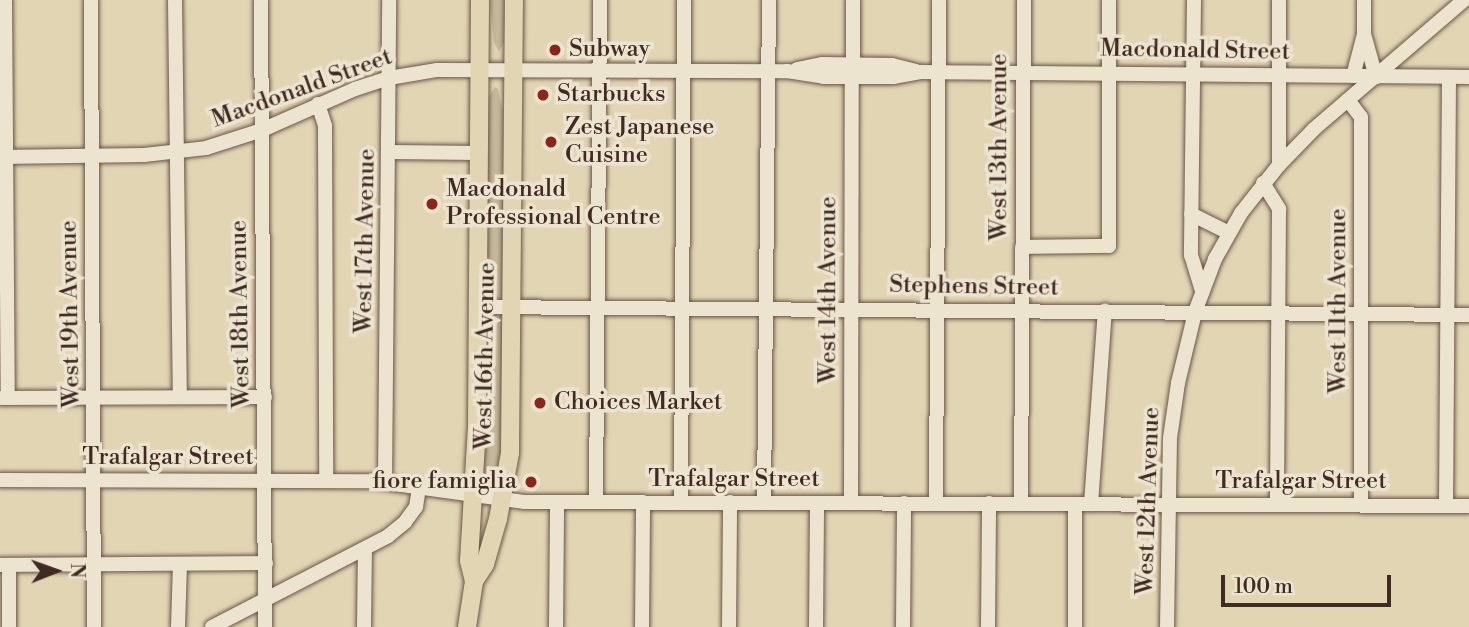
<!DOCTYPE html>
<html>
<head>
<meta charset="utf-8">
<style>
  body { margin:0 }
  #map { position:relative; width:1469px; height:627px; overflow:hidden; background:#e2d5b4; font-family:"Libre Bodoni",serif }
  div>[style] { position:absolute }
  .green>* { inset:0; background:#c6b89b }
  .roads { filter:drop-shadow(0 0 2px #685646) drop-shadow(0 0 2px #685646) }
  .minor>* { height:14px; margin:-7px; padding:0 7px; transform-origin:7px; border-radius:7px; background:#ece4ce }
  .major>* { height:18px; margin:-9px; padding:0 9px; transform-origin:9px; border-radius:9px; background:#e2d5b4 }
  .dots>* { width:19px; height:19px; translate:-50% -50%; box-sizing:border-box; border:4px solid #ece4ce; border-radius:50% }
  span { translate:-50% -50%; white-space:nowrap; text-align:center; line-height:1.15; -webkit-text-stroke:7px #ece4ce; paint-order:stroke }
  .poi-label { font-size:24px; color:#3f2b22 }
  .left { translate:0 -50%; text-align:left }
  .right { translate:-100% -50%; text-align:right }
  .street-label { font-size:24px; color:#3f2b22 }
  .north { position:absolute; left:21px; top:536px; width:70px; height:70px; -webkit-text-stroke:5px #ece4ce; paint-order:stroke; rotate:89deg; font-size:19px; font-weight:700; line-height:28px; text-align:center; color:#3f2b22 }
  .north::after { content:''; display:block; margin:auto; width:24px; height:32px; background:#3f2b22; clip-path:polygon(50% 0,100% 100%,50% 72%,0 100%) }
  .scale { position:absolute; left:1221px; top:575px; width:170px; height:32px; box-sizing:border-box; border:4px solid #3f2b22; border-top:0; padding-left:9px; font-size:21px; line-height:24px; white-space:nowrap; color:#3f2b22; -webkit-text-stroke:5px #ece4ce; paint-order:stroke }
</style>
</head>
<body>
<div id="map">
  <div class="green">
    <div style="clip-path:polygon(490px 0,508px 0,506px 39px,499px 51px,494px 43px)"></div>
    <div style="clip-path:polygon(495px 87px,498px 89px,503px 112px,507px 244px,503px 296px,495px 299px,485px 293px,488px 98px)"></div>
    <div style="clip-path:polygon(495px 314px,503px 317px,506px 441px,497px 484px,492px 488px,483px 482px,484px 324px,488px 317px)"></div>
  </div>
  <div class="roads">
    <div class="minor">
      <div style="left:5px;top:0;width:398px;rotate:89.6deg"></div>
      <div style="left:91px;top:0;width:627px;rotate:89.73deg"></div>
      <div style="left:175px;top:0;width:397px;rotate:89.3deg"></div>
      <div style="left:261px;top:0;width:627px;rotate:89.63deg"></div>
      <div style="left:1194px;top:0;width:255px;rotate:90.7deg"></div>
      <div style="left:1191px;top:255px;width:39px;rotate:73deg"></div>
      <div style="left:1364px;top:34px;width:45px;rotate:74.4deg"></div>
      <div style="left:853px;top:65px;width:65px;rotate:-90deg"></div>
      <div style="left:797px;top:69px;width:25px;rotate:-11deg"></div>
      <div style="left:822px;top:64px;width:70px;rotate:0.8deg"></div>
      <div style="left:892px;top:65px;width:25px;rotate:14deg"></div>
      <div style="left:1353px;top:76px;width:43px;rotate:-75.3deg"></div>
      <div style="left:1364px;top:34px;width:34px;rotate:-90deg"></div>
      <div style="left:1348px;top:100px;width:21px;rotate:53deg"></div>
      <div style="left:1361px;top:117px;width:388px;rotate:90deg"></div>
      <div style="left:318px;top:104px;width:23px;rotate:72deg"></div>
      <div style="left:325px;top:126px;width:355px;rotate:89.8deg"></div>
      <div style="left:390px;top:152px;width:89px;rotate:0.6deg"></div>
      <div style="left:0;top:157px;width:144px;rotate:-0.8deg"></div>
      <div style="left:144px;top:155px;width:62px;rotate:-6.4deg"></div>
      <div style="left:206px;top:148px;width:59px;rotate:-17.8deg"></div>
      <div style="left:262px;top:130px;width:102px;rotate:-23.8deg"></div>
      <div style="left:355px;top:89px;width:36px;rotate:-18deg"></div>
      <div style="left:389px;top:78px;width:49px;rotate:-9.5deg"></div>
      <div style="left:437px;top:70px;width:350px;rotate:0.2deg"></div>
      <div style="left:787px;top:71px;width:36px;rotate:9deg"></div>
      <div style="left:823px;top:77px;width:70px"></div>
      <div style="left:893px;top:77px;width:28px;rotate:-10deg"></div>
      <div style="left:921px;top:72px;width:548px;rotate:0.52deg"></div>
      <div style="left:1279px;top:165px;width:165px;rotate:-90deg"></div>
      <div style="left:1263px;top:183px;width:31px;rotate:58deg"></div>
      <div style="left:1279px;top:209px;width:296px;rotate:90.4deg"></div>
      <div style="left:1191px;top:214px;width:42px;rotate:26.6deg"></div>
      <div style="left:1022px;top:247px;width:87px;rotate:-0.7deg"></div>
      <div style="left:1109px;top:246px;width:246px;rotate:-90deg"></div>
      <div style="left:478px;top:307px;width:991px;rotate:0.46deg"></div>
      <div style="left:1px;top:398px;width:264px;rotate:-0.2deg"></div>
      <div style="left:0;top:480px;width:373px;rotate:0.2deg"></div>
      <div style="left:373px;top:481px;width:152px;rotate:7.9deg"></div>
      <div style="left:524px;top:502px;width:945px;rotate:0.24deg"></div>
      <div style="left:385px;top:482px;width:482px;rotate:-89.5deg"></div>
      <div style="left:596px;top:502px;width:502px;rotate:-89.54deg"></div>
      <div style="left:681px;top:502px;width:502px;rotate:-89.66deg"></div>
      <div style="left:764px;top:502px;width:502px;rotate:-89.43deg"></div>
      <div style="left:851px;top:503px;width:426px;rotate:-89.9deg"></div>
      <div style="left:936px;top:503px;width:503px;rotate:-89.66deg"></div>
      <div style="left:1021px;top:503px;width:503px;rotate:-89.66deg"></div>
      <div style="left:1091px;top:504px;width:194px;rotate:-85.9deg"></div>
      <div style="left:1446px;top:506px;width:429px;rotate:-89.6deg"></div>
      <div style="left:0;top:565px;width:266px;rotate:-0.4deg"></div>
      <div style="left:9px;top:627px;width:62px;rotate:-90deg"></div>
      <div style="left:178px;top:627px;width:63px;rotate:-88.2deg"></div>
      <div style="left:212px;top:627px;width:198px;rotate:-27.3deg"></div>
      <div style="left:388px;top:536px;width:22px;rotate:-39deg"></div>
      <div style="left:405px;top:522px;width:19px;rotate:-54deg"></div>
      <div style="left:416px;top:507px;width:19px;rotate:-81deg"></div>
      <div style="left:364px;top:627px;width:77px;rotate:-89.3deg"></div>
      <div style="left:556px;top:627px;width:125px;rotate:-89.5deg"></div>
      <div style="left:642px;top:627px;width:125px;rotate:-89.5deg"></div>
      <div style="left:729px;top:627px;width:125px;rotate:-89.5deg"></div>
      <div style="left:816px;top:627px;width:124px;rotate:-89.5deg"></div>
      <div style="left:903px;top:627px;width:124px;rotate:-89.5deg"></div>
      <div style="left:988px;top:627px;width:124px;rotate:-89.5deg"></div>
      <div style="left:1075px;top:627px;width:123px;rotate:-90deg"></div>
      <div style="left:1167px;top:627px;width:189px;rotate:-89.1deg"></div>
      <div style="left:1170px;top:438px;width:56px;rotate:-81.7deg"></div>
      <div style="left:1178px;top:383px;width:73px;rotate:-76.5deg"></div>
      <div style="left:1195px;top:312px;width:57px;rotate:-69.3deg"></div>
      <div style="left:1215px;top:259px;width:53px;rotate:-60.5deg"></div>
      <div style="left:1241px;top:213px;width:61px;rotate:-51.6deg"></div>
      <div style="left:1279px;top:165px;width:50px;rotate:-45.8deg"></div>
      <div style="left:1314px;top:129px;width:198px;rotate:-40.7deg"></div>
    </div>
    <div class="major">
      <div style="left:474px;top:581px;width:20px;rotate:-57deg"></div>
      <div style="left:485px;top:564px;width:47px;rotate:-73.9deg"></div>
      <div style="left:498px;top:519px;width:67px;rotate:-79.7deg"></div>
      <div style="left:510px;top:453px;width:453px;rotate:-89.5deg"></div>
      <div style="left:467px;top:627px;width:47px;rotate:-81.3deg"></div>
      <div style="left:474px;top:581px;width:21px;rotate:-104deg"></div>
      <div style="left:469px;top:561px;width:133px;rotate:-86.6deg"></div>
      <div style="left:477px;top:428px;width:428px;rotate:-89.6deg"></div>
    </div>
  </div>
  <div class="dots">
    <div style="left:555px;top:50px;background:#8f2418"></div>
    <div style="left:543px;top:95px;background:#8f2418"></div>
    <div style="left:551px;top:142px;background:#8f2418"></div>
    <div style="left:432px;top:204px;background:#8f2418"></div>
    <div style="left:540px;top:403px;background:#8f2418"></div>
    <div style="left:531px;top:482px;background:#8f2418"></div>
  </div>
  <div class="poi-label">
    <span class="left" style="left:569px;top:50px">Subway</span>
    <span class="left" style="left:557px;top:95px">Starbucks</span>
    <span class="left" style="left:565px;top:142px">Zest Japanese<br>Cuisine</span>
    <span class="left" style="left:446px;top:204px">Macdonald<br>Professional Centre</span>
    <span class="left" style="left:554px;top:403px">Choices Market</span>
    <span class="right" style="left:517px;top:482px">fiore famiglia</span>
  </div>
  <div class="street-label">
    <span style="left:1195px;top:51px;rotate:1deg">Macdonald Street</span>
    <span style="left:302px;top:89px;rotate:-20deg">Macdonald Street</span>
    <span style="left:1000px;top:147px;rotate:-90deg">West 13th Avenue</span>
    <span style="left:366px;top:241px;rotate:-89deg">West 17th Avenue</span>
    <span style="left:974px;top:287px;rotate:1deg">Stephens Street</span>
    <span style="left:829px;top:290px;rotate:-90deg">West 14th Avenue</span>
    <span style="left:1339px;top:301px;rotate:-90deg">West 11th Avenue</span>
    <span style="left:71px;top:314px;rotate:-91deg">West 19th Avenue</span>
    <span style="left:241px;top:314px;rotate:-91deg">West 18th Avenue</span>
    <span style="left:486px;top:356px;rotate:-89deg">West 16th Avenue</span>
    <span style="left:168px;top:458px">Trafalgar Street</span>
    <span style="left:734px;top:480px">Trafalgar Street</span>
    <span style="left:1301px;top:482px">Trafalgar Street</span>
    <span style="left:1149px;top:501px;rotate:-88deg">West 12th Avenue</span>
  </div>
  <div class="north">N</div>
  <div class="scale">100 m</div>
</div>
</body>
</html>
